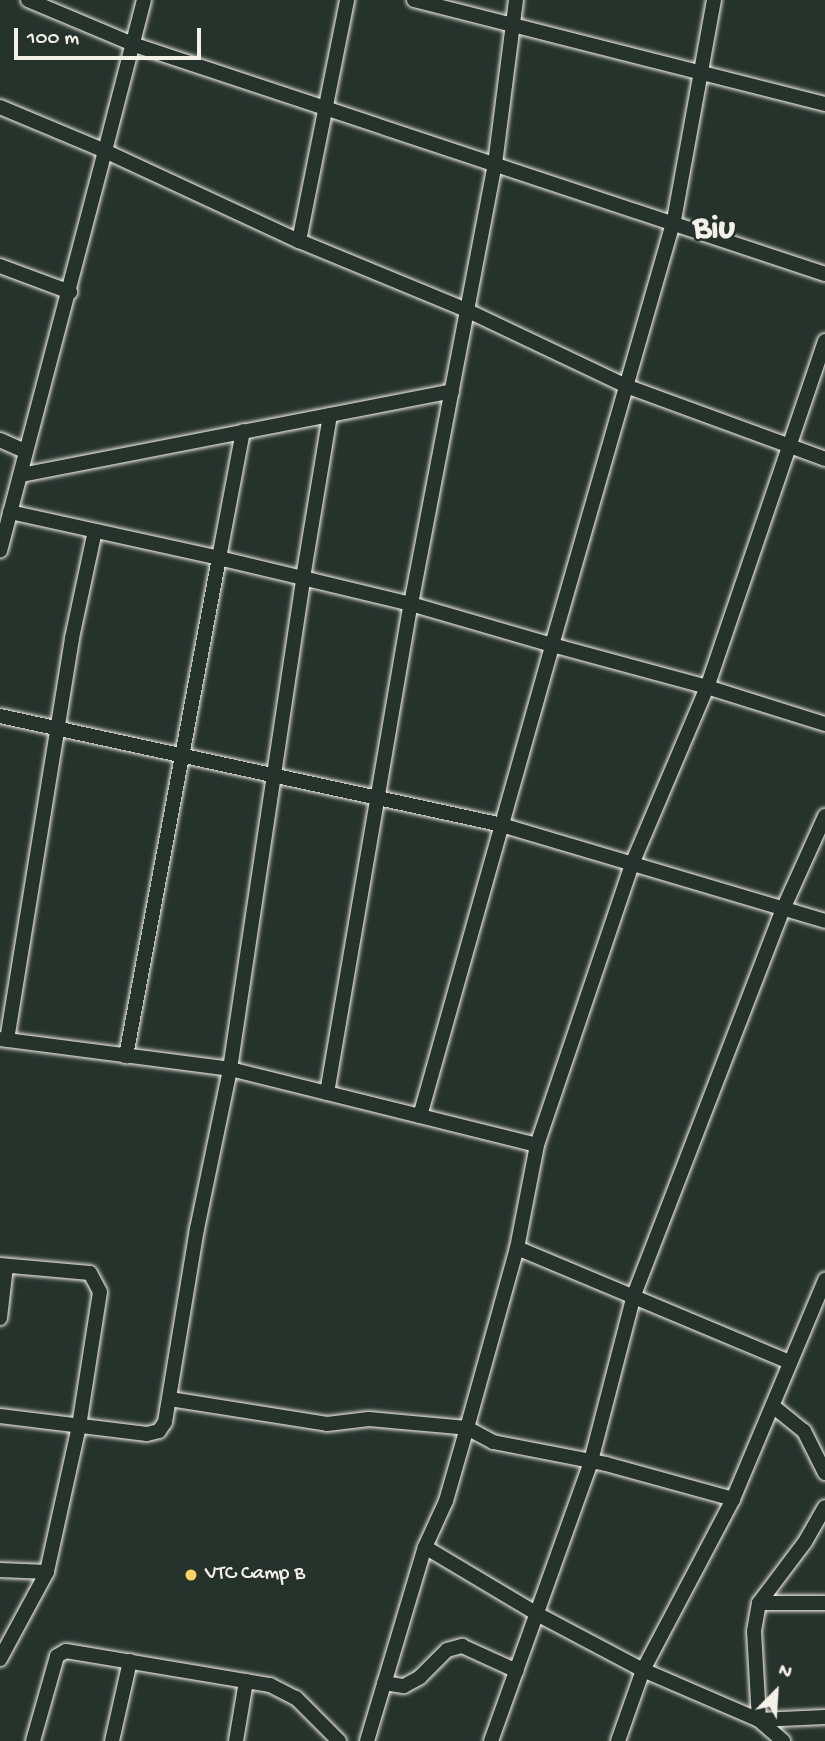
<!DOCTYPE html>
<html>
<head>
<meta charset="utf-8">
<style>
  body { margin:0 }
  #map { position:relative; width:825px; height:1741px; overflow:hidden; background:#26332d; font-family:"Gochi Hand",sans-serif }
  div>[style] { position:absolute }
  .roads { filter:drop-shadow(0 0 2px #f4f1e8) drop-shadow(0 0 2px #f4f1e8) }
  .minor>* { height:14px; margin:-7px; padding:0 7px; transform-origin:7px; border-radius:7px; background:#26332d }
  .dots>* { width:19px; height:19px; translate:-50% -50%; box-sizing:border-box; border:4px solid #26332d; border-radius:50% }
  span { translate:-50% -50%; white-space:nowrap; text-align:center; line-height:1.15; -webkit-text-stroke:5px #26332d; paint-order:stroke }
  .poi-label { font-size:21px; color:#f4f1e8 }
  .left { translate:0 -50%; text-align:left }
  .town-label { font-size:35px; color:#f4f1e8; font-weight:700 }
  .north { position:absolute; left:741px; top:1657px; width:70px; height:70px; -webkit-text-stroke:5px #26332d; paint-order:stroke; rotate:24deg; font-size:19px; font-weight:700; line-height:28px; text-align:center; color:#f4f1e8 }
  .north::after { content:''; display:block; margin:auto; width:24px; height:32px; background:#f4f1e8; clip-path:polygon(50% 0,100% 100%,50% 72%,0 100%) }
  .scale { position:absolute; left:14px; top:28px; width:187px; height:32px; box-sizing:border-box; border:4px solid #f4f1e8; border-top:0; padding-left:9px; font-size:21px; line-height:24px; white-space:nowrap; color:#f4f1e8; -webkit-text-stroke:5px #26332d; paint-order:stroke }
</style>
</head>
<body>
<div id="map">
  <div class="roads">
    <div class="minor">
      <div style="left:28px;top:0;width:116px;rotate:22.8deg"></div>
      <div style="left:135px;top:45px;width:727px;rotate:18.36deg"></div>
      <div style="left:144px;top:0;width:156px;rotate:104.5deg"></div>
      <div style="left:105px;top:151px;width:214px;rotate:24.9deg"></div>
      <div style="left:299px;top:241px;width:178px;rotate:22.4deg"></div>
      <div style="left:464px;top:309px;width:179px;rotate:25.4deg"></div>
      <div style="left:626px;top:386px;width:212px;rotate:20.1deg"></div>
      <div style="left:414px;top:0;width:424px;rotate:14.2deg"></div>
      <div style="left:0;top:107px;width:114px;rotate:22.7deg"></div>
      <div style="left:105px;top:151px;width:413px;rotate:104.7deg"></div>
      <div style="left:299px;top:241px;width:246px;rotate:-78.7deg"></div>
      <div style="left:0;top:266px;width:75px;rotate:20.4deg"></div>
      <div style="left:825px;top:341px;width:366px;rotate:108.8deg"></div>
      <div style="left:707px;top:687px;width:124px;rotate:17.4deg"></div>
      <div style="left:0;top:440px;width:27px;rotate:24deg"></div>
      <div style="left:21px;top:475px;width:439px;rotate:-11deg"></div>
      <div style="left:10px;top:512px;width:214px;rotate:12.4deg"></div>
      <div style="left:219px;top:558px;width:507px;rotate:100.58deg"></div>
      <div style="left:0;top:716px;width:510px;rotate:12.24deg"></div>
      <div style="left:498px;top:824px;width:341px;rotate:16.5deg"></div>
      <div style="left:0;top:1039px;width:232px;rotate:7.4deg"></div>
      <div style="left:230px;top:1069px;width:316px;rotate:13.9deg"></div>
      <div style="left:7px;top:1040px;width:407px;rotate:-80.8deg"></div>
      <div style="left:72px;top:638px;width:109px;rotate:-77.9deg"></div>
      <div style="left:327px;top:1093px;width:496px;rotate:-80.3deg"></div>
      <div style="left:411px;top:604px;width:111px;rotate:-166.5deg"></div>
      <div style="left:303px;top:578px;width:165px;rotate:-80.6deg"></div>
      <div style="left:420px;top:1116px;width:489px;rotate:-74.3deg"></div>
      <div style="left:552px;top:645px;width:147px;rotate:-163.8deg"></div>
      <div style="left:411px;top:604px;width:448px;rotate:-79.2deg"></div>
      <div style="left:495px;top:164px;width:165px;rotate:-82.7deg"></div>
      <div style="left:517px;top:1248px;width:296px;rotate:22.7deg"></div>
      <div style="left:0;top:1265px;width:90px;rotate:5.1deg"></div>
      <div style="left:90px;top:1273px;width:21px;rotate:62deg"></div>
      <div style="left:100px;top:1292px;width:136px;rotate:98.9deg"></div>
      <div style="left:79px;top:1426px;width:149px;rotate:102.4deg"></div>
      <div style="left:47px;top:1572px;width:99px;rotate:118.4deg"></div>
      <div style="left:0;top:1318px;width:52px;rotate:-83.4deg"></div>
      <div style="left:170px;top:1399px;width:159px;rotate:9deg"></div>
      <div style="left:327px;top:1424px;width:42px;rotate:-6.8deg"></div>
      <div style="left:369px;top:1419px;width:98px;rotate:5.2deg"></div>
      <div style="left:467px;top:1428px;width:30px;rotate:28deg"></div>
      <div style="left:493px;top:1442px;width:115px;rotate:11deg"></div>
      <div style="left:606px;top:1464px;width:132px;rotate:15.4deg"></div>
      <div style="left:774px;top:1407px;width:38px;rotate:39deg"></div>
      <div style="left:804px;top:1431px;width:47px;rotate:63.4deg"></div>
      <div style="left:0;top:1416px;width:148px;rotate:7deg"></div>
      <div style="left:147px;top:1434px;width:12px;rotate:-14deg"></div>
      <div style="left:159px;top:1431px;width:11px;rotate:-56deg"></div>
      <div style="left:165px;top:1422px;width:196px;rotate:-80.6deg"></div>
      <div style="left:197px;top:1229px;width:163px;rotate:-78.3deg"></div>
      <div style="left:230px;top:1069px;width:496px;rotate:-81.5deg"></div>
      <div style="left:303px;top:578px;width:86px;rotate:-166.6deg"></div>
      <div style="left:219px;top:558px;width:129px;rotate:-79.3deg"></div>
      <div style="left:425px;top:1547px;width:133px;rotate:30.8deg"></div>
      <div style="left:539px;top:1615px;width:118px;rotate:27.9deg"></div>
      <div style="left:643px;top:1670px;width:126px;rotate:23.3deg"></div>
      <div style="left:759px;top:1720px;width:32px;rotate:41deg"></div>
      <div style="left:0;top:1570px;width:47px;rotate:2.4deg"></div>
      <div style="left:759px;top:1603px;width:66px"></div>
      <div style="left:384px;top:1683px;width:20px;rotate:9deg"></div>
      <div style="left:404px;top:1686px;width:18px;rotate:-29deg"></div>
      <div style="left:420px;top:1677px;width:38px;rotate:-45deg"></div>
      <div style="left:447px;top:1650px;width:16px;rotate:-15deg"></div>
      <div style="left:462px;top:1646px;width:60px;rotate:24.4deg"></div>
      <div style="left:759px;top:1720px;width:89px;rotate:-93.2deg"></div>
      <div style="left:754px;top:1631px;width:28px;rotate:-80deg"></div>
      <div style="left:759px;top:1603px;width:76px;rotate:-53deg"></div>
      <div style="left:805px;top:1542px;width:40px;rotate:-60.3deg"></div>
      <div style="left:759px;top:1720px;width:66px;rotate:-2.6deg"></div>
      <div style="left:33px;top:1741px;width:88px;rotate:-74.2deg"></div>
      <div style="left:57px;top:1656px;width:10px;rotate:-29deg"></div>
      <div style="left:66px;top:1651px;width:207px;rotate:9.5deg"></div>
      <div style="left:270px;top:1685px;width:29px;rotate:27deg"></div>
      <div style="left:296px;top:1698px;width:61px;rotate:45deg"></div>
      <div style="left:112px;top:1741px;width:82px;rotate:-77.3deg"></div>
      <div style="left:236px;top:1741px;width:61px;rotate:-80.5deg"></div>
      <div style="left:367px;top:1741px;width:202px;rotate:-73.4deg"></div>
      <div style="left:425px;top:1547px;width:51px;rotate:-65.5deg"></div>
      <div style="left:446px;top:1501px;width:76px;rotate:-74deg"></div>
      <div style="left:467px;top:1428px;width:187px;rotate:-74.5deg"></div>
      <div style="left:517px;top:1248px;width:105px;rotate:-79deg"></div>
      <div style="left:537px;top:1145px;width:297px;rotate:-71.3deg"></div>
      <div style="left:632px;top:864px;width:192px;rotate:-67deg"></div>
      <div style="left:707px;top:687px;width:161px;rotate:-164.8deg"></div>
      <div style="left:552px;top:645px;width:442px;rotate:-74deg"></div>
      <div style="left:674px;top:220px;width:224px;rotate:-79.7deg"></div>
      <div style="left:491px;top:1741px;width:297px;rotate:-70.3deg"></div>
      <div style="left:591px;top:1461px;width:171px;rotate:-75.5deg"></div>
      <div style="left:634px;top:1295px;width:416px;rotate:-68.9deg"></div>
      <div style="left:784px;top:907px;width:100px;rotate:-65.7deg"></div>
      <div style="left:618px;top:1741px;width:75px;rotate:-70.6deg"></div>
      <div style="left:643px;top:1670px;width:193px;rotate:-62.2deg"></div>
      <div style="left:733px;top:1499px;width:238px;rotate:-67.2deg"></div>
    </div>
  </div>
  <div class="dots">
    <div style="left:191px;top:1575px;background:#ffd166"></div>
  </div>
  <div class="poi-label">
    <span class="left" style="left:205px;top:1575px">VTC Camp B</span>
  </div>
  <div class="town-label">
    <span style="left:714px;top:230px">Biu</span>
  </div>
  <div class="north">N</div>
  <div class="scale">100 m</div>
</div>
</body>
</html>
